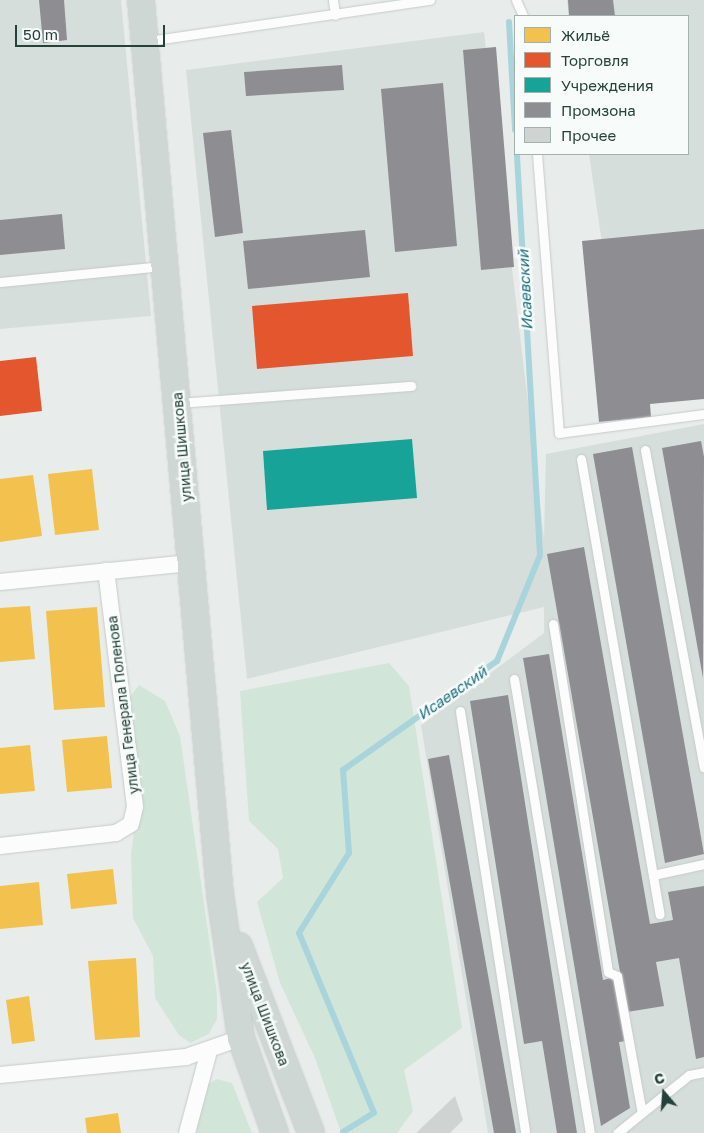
<!DOCTYPE html>
<html>
<head>
<meta charset="utf-8">
<style>
  body { margin:0 }
  #map { position:relative; width:704px; height:1133px; overflow:hidden; background:#e8edeb; font-family:"Golos Text",sans-serif }
  div>[style] { position:absolute }
  .built>* { inset:0; background:#d6dedb }
  .green>* { inset:0; background:#d1e6d8 }
  .homes>* { inset:0; background:#f2c14e }
  .shops>* { inset:0; background:#e4572e }
  .public>* { inset:0; background:#17a398 }
  .industry>* { inset:0; background:#8d8d92 }
  .stream>* { height:6px; margin:-3px; padding:0 3px; transform-origin:3px; border-radius:3px; background:#a9d4db }
  .building>* { inset:0; background:#cfd4d2 }
  .roads { filter:drop-shadow(0 0 1px #c5cac8) drop-shadow(0 0 1px #c5cac8) }
  .lane>* { height:9px; margin:-4.5px; padding:0 4.5px; transform-origin:4.5px; border-radius:4.5px; background:#fcfcfc }
  .street>* { height:16px; margin:-8px; padding:0 8px; transform-origin:8px; border-radius:8px; background:#fcfcfc }
  .primary>* { height:26px; margin:-13px; padding:0 13px; transform-origin:13px; border-radius:13px; background:#cfd7d5 }
  span { translate:-50% -50%; white-space:nowrap; text-align:center; line-height:1.15; -webkit-text-stroke:5px #f7fbf9; paint-order:stroke }
  .street-label { font-size:14px; color:#24423a }
  .water-label { font-size:15px; color:#1c6f80; font-style:italic }
  .legend { position:absolute; left:514px; top:15px; width:175px; height:140px; box-sizing:border-box; background:#f7fbf9; border:1px solid #a3b1ad; margin:0; padding:6px 9px; list-style:none; font-size:15px; color:#24423a }
  .legend li { display:flex; align-items:center; gap:10px; height:25px }
  .legend b { width:25px; border:1px solid #a3b1ad }
  .north { position:absolute; left:639px; top:1068px; width:50px; height:50px; -webkit-text-stroke:4px #f7fbf9; paint-order:stroke; rotate:342deg; font-size:14px; font-weight:700; line-height:20px; text-align:center; color:#24423a }
  .north::after { content:''; display:block; margin:auto; width:18px; height:22px; background:#24423a; clip-path:polygon(50% 0,100% 100%,50% 72%,0 100%) }
  .scale { position:absolute; left:15px; top:25px; width:150px; height:22px; box-sizing:border-box; border:2px solid #24423a; border-top:0; padding-left:6px; font-size:15px; line-height:18px; white-space:nowrap; color:#24423a; -webkit-text-stroke:4px #f7fbf9; paint-order:stroke }
</style>
</head>
<body>
<div id="map">
  <div class="built">
    <div style="clip-path:polygon(0 0,121px 0,151px 316px,0 329px)"></div>
    <div style="clip-path:polygon(567px 0,704px 0,704px 387px,625px 402px,589px 154px,688px 154px,688px 16px,569px 16px)"></div>
    <div style="clip-path:polygon(484px 32px,544px 538px,546px 454px,704px 424px,704px 1133px,488px 1133px,421px 725px,544px 633px,544px 607px,247px 679px,186px 70px)"></div>
  </div>
  <div class="green">
    <div style="clip-path:polygon(389px 663px,409px 686px,462px 1028px,404px 1070px,413px 1111px,397px 1133px,341px 1133px,315px 1058px,280px 983px,257px 902px,283px 878px,278px 849px,249px 821px,240px 691px)"></div>
    <div style="clip-path:polygon(139px 685px,165px 701px,180px 736px,217px 994px,217px 1019px,209px 1034px,190px 1043px,179px 1035px,155px 998px,153px 956px,133px 918px,131px 854px,138px 805px,126px 702px)"></div>
    <div style="clip-path:polygon(217px 1079px,232px 1083px,252px 1133px,193px 1133px,205px 1086px)"></div>
  </div>
  <div class="homes">
    <div style="clip-path:polygon(92px 469px,99px 530px,55px 535px,48px 474px)"></div>
    <div style="clip-path:polygon(33px 475px,42px 536px,0 542px,0 479px)"></div>
    <div style="clip-path:polygon(30px 606px,35px 659px,0 662px,0 608px)"></div>
    <div style="clip-path:polygon(97px 607px,105px 707px,54px 710px,46px 611px)"></div>
    <div style="clip-path:polygon(107px 736px,112px 788px,67px 792px,62px 740px)"></div>
    <div style="clip-path:polygon(30px 745px,35px 791px,0 794px,0 748px)"></div>
    <div style="clip-path:polygon(113px 869px,117px 904px,71px 909px,67px 874px)"></div>
    <div style="clip-path:polygon(39px 882px,43px 925px,0 929px,0 886px)"></div>
    <div style="clip-path:polygon(136px 958px,140px 1037px,95px 1040px,88px 961px)"></div>
    <div style="clip-path:polygon(29px 996px,35px 1041px,12px 1044px,6px 1000px)"></div>
    <div style="clip-path:polygon(118px 1113px,121px 1133px,87px 1133px,85px 1118px)"></div>
  </div>
  <div class="shops">
    <div style="clip-path:polygon(408px 293px,413px 356px,257px 369px,252px 306px)"></div>
    <div style="clip-path:polygon(36px 357px,42px 411px,0 416px,0 361px)"></div>
  </div>
  <div class="public">
    <div style="clip-path:polygon(412px 439px,417px 498px,267px 510px,263px 451px)"></div>
  </div>
  <div class="industry">
    <div style="clip-path:polygon(39px 0,64px 0,67px 40px,43px 43px)"></div>
    <div style="clip-path:polygon(568px 0,613px 0,615px 16px,569px 16px)"></div>
    <div style="clip-path:polygon(496px 47px,514px 267px,481px 270px,463px 50px)"></div>
    <div style="clip-path:polygon(342px 65px,344px 90px,246px 96px,244px 72px)"></div>
    <div style="clip-path:polygon(443px 83px,457px 246px,395px 252px,381px 89px)"></div>
    <div style="clip-path:polygon(231px 130px,243px 233px,215px 237px,203px 133px)"></div>
    <div style="clip-path:polygon(62px 214px,65px 249px,0 255px,0 220px)"></div>
    <div style="clip-path:polygon(704px 229px,704px 399px,650px 404px,651px 417px,599px 422px,582px 241px)"></div>
    <div style="clip-path:polygon(365px 230px,370px 277px,248px 289px,243px 241px)"></div>
    <div style="clip-path:polygon(701px 441px,704px 457px,703px 678px,662px 448px)"></div>
    <div style="clip-path:polygon(632px 447px,704px 854px,665px 863px,593px 454px)"></div>
    <div style="clip-path:polygon(584px 547px,650px 924px,673px 920px,668px 892px,704px 886px,704px 1057px,696px 1059px,679px 958px,656px 962px,664px 1006px,627px 1012px,547px 554px)"></div>
    <div style="clip-path:polygon(549px 654px,603px 980px,615px 977px,626px 1041px,619px 1042px,630px 1108px,601px 1126px,523px 658px)"></div>
    <div style="clip-path:polygon(508px 695px,577px 1133px,557px 1133px,542px 1041px,524px 1044px,470px 701px)"></div>
    <div style="clip-path:polygon(449px 755px,516px 1133px,494px 1133px,428px 759px)"></div>
  </div>
  <div class="stream">
    <div style="left:509px;top:22px;width:108px;rotate:86.8deg"></div>
    <div style="left:343px;top:1132px;width:36px;rotate:-32deg"></div>
    <div style="left:374px;top:1113px;width:195px;rotate:-112.6deg"></div>
    <div style="left:299px;top:933px;width:94px;rotate:-58deg"></div>
    <div style="left:349px;top:853px;width:83px;rotate:-94.1deg"></div>
    <div style="left:343px;top:770px;width:189px;rotate:-35.3deg"></div>
    <div style="left:497px;top:661px;width:114px;rotate:-67.9deg"></div>
    <div style="left:540px;top:555px;width:402px;rotate:-93.3deg"></div>
  </div>
  <div class="building">
    <div style="clip-path:polygon(455px 1096px,463px 1120px,450px 1133px,416px 1133px)"></div>
  </div>
  <div class="roads">
    <div class="lane">
      <div style="left:333px;top:0;width:15px;rotate:82deg"></div>
      <div style="left:516px;top:0;width:17px;rotate:66deg"></div>
      <div style="left:148px;top:41px;width:285px;rotate:-8.3deg"></div>
      <div style="left:537px;top:154px;width:280px;rotate:85.5deg"></div>
      <div style="left:559px;top:433px;width:146px;rotate:-7.5deg"></div>
      <div style="left:0;top:282px;width:164px;rotate:-5.6deg"></div>
      <div style="left:179px;top:403px;width:233px;rotate:-4.2deg"></div>
      <div style="left:645px;top:450px;width:323px;rotate:79.5deg"></div>
      <div style="left:581px;top:459px;width:462px;rotate:80.2deg"></div>
      <div style="left:553px;top:624px;width:352px;rotate:81deg"></div>
      <div style="left:608px;top:972px;width:10px;rotate:24deg"></div>
      <div style="left:617px;top:976px;width:139px;rotate:79.7deg"></div>
      <div style="left:514px;top:679px;width:460px;rotate:80.5deg"></div>
      <div style="left:460px;top:711px;width:427px;rotate:81.2deg"></div>
      <div style="left:653px;top:875px;width:52px;rotate:-12.2deg"></div>
      <div style="left:617px;top:1133px;width:92px;rotate:-38.9deg"></div>
      <div style="left:689px;top:1075px;width:15px;rotate:-11deg"></div>
    </div>
    <div class="street">
      <div style="left:0;top:582px;width:193px;rotate:-5.7deg"></div>
      <div style="left:0;top:846px;width:117px;rotate:-6.4deg"></div>
      <div style="left:116px;top:833px;width:17px;rotate:-31deg"></div>
      <div style="left:131px;top:824px;width:18px;rotate:-77deg"></div>
      <div style="left:135px;top:806px;width:237px;rotate:-97deg"></div>
      <div style="left:0;top:1075px;width:187px;rotate:-5.5deg"></div>
      <div style="left:186px;top:1057px;width:58px;rotate:-19.1deg"></div>
      <div style="left:187px;top:1133px;width:85px;rotate:-75deg"></div>
    </div>
    <div class="primary">
      <div style="left:141px;top:0;width:897px;rotate:84.95deg"></div>
      <div style="left:220px;top:894px;width:146px;rotate:81.7deg"></div>
      <div style="left:241px;top:1038px;width:101px;rotate:70.3deg"></div>
      <div style="left:239px;top:946px;width:200px;rotate:68.9deg"></div>
    </div>
  </div>
  <div class="street-label">
    <span style="left:182px;top:447px;rotate:-95deg">улица Шишкова</span>
    <span style="left:123px;top:705px;rotate:-97deg">улица Генерала Поленова</span>
    <span style="left:265px;top:1014px;rotate:69deg">улица Шишкова</span>
  </div>
  <div class="water-label">
    <span style="left:525px;top:290px;rotate:-93deg">Исаевский</span>
    <span style="left:452px;top:693px;rotate:-35deg">Исаевский</span>
  </div>
  <ul class="legend">
  <li><b style="height:14px;background:#f2c14e"></b>Жильё</li>
  <li><b style="height:14px;background:#e4572e"></b>Торговля</li>
  <li><b style="height:14px;background:#17a398"></b>Учреждения</li>
  <li><b style="height:14px;background:#8d8d92"></b>Промзона</li>
  <li><b style="height:14px;background:#cfd4d2"></b>Прочее</li>
  </ul>
  <div class="north">С</div>
  <div class="scale">50 m</div>
</div>
</body>
</html>
